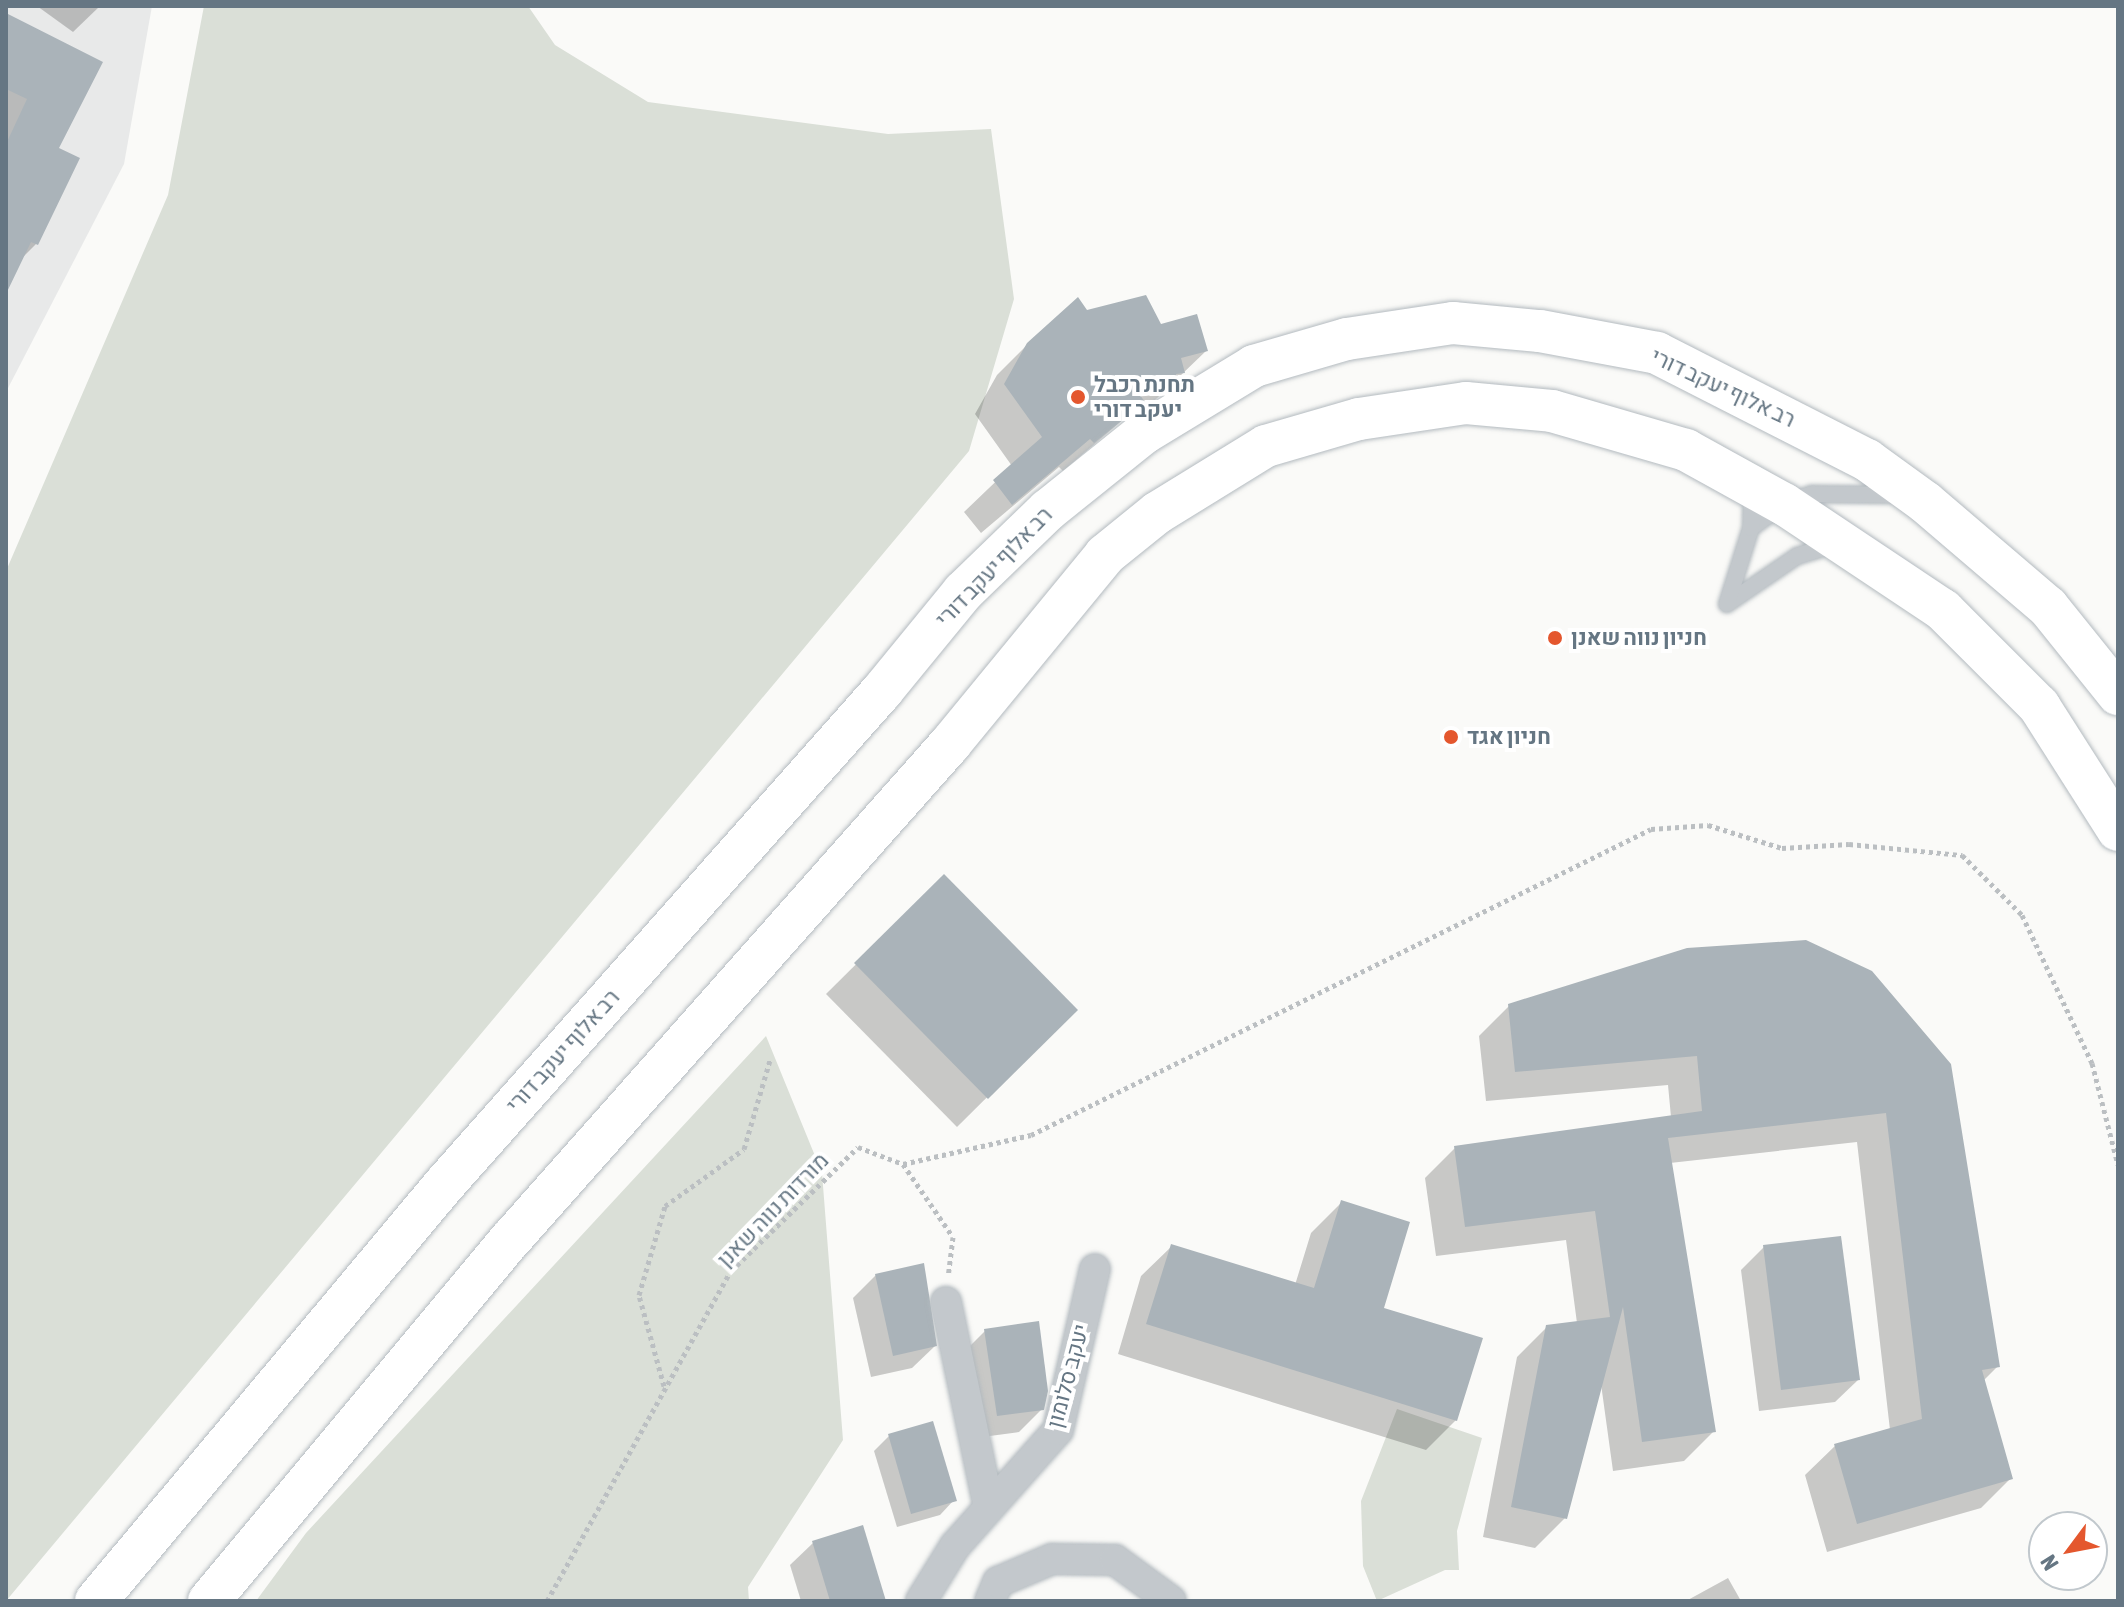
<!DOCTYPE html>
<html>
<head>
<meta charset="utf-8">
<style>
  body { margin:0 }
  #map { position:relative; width:2124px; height:1607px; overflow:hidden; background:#fafaf8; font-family:"Asap Condensed",Heebo,sans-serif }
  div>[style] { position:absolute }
  .built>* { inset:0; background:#e8e9e9 }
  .green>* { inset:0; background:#dadfd7 }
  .shadow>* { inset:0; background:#0003 }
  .building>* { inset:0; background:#aab3b9 }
  .path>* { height:5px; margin-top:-2.5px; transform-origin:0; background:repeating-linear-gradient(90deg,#bbbfc2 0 4px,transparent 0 8px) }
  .roads { filter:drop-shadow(0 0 2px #b3babf) drop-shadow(0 0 2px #b3babf) }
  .service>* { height:16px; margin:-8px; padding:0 8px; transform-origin:8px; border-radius:8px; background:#c3c8cc }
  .minor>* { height:30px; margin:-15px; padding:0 15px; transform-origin:15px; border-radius:15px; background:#c3c8cc }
  .secondary>* { height:42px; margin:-21px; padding:0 21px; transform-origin:21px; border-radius:21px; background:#fff }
  .dots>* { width:22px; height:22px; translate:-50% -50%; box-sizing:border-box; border:4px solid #fff; border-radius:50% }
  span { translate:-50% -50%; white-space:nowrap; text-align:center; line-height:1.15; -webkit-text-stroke:8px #fff; paint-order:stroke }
  .poi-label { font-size:22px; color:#657683; font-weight:700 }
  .left { translate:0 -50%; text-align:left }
  .street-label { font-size:22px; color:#657683 }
  .frame { position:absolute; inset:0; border:8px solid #657683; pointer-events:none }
  .north { position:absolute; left:2028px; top:1511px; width:80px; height:80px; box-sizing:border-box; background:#fff; border:2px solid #c1c8cd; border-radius:50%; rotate:238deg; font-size:22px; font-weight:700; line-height:32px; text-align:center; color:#657683 }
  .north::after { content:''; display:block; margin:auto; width:28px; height:36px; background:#e4572e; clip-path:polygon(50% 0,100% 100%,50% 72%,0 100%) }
</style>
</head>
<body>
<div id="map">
  <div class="built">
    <div style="clip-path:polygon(6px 6px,152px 6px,124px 164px,6px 392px)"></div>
  </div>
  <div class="green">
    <div style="clip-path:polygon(204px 6px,528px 6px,555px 45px,648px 102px,888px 134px,991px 129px,1014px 299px,969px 451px,6px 1601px,6px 571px,168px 195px)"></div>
    <div style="clip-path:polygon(766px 1036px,822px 1173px,843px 1440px,748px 1587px,749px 1601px,256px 1601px,306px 1533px)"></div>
    <div style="clip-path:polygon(1397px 1409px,1482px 1438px,1457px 1531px,1459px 1570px,1445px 1570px,1377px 1601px,1363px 1566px,1361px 1501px)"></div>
  </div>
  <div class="shadow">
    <div style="clip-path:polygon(37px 6px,100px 6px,73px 32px)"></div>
    <div style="clip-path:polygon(6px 16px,57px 149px,36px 244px,20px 260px,6px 290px)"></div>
    <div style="clip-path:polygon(1086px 312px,1160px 327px,1206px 351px,1153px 402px,1132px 412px,1063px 471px,1059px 467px,981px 533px,964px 512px,1012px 466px,975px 414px,997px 375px,1028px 344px)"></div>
    <div style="clip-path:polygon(944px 877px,1075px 1010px,957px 1127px,826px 994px)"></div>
    <div style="clip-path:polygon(1871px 973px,1998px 1366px,1983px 1381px,2011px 1478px,1981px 1508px,1827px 1552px,1805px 1475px,1835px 1446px,1890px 1430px,1857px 1142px,1670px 1163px,1714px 1431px,1684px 1461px,1613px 1471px,1601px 1384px,1565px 1518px,1535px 1548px,1483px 1537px,1517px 1357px,1547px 1327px,1577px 1323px,1566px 1240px,1436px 1256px,1425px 1178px,1455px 1148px,1671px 1117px,1668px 1085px,1486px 1101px,1479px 1036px,1509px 1006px)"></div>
    <div style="clip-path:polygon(1341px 1203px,1381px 1309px,1456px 1420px,1426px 1450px,1118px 1354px,1141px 1276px,1171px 1247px,1295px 1285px,1311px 1233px)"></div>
    <div style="clip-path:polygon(1764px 1247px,1858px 1380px,1835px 1402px,1759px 1411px,1741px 1270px)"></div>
    <div style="clip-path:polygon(876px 1275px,935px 1346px,912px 1368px,871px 1377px,853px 1298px)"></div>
    <div style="clip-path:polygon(985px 1331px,1042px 1409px,1019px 1432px,975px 1438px,963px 1353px)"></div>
    <div style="clip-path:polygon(889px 1436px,954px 1500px,940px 1515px,897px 1527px,874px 1451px)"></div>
    <div style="clip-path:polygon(813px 1543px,884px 1601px,801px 1601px,790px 1565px)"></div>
    <div style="clip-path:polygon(1728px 1578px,1741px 1601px,1686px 1601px)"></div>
  </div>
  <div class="building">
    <div style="clip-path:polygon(6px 13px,103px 62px,59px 148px,80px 158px,38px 245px,31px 242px,6px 294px,6px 144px,27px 99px,6px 89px)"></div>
    <div style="clip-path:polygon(1146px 295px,1161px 324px,1197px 314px,1208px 351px,1181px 358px,1185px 373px,1176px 374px,1177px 379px,1137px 391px,1145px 402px,1094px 443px,1090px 439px,1012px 505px,993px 480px,1042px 437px,1004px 384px,1027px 343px,1078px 297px,1087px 310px)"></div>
    <div style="clip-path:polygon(944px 874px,1078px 1010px,988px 1099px,854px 963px)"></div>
    <div style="clip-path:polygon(1806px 940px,1872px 971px,1951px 1064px,2000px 1367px,1982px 1370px,2013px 1479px,1857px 1524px,1834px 1444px,1922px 1419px,1886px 1113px,1668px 1138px,1716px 1432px,1642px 1442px,1623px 1307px,1567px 1519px,1511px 1507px,1546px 1325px,1610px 1317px,1595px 1211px,1465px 1227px,1454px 1146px,1702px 1111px,1697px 1056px,1515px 1072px,1508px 1004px,1687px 948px)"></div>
    <div style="clip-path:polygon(1341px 1200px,1410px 1222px,1384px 1308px,1483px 1338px,1457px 1421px,1146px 1324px,1171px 1244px,1314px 1288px)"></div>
    <div style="clip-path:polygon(1841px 1236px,1860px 1380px,1781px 1390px,1763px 1245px)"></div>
    <div style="clip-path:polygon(924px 1263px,937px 1346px,893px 1356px,875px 1274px)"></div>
    <div style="clip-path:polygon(1039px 1321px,1048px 1391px,1044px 1410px,997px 1416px,984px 1329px)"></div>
    <div style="clip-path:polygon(933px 1421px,957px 1501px,911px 1514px,888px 1434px)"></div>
    <div style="clip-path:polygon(863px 1525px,886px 1601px,830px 1601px,812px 1541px)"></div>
  </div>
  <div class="path">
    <div style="left:903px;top:1164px;width:131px;rotate:-12.8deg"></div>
    <div style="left:1031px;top:1135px;width:691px;rotate:-26.27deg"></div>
    <div style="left:1651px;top:829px;width:57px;rotate:-4deg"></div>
    <div style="left:1708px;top:825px;width:77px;rotate:17.3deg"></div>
    <div style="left:1782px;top:848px;width:67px;rotate:-3.4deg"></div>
    <div style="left:1849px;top:844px;width:114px;rotate:5.6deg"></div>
    <div style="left:1962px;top:855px;width:85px;rotate:45deg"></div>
    <div style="left:2022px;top:915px;width:164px;rotate:64.7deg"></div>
    <div style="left:2092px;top:1063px;width:105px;rotate:75.7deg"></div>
    <div style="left:664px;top:1386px;width:94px;rotate:-105.4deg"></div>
    <div style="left:639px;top:1295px;width:93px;rotate:-73.7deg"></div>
    <div style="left:665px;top:1206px;width:97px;rotate:-35.8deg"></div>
    <div style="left:744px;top:1149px;width:93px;rotate:-73.7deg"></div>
    <div style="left:547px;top:1601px;width:378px;rotate:-60.9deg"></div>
    <div style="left:731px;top:1271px;width:177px;rotate:-44.3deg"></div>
    <div style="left:858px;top:1147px;width:48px;rotate:20.7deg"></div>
    <div style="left:903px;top:1164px;width:88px;rotate:55.6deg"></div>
    <div style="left:953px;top:1237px;width:39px;rotate:97deg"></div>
  </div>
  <div class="roads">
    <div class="service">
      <div style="left:1751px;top:528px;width:41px;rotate:-36deg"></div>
      <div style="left:1784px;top:504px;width:30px;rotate:-20deg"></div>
      <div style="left:1812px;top:494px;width:84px;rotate:0.7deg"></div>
      <div style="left:1727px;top:604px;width:85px;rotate:-34.4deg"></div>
      <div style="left:1797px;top:556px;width:42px;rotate:-16.7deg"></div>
      <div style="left:1727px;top:604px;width:80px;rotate:-72.5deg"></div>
      <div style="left:1751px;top:528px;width:40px;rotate:-88.6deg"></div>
    </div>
    <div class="minor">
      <div style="left:946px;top:1302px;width:210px;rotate:78.2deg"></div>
      <div style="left:921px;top:1601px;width:65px;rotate:-58.3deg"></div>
      <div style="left:955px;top:1546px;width:155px;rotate:-48.4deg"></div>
      <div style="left:1058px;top:1430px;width:165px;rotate:-77.1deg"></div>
      <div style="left:990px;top:1601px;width:21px;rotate:-67deg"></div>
      <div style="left:998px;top:1582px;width:59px;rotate:-23.1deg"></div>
      <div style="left:1052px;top:1559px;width:63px;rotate:0.9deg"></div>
      <div style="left:1115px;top:1560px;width:69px;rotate:36.2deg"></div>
    </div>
    <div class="secondary">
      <div style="left:96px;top:1601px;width:541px;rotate:-50.1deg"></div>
      <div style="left:443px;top:1186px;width:662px;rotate:-48.43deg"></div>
      <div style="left:882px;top:691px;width:128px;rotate:-50.7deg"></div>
      <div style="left:963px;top:592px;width:118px;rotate:-44deg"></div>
      <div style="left:1048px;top:510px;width:123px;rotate:-38.7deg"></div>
      <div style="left:1144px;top:433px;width:129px;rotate:-31.3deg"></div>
      <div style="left:1254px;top:366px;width:97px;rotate:-16.2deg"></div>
      <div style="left:1347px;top:339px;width:107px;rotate:-8.6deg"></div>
      <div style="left:1453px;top:323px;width:87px;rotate:5.3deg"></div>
      <div style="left:1540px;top:331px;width:119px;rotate:10.6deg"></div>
      <div style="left:1657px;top:353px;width:236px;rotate:27deg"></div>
      <div style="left:1867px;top:460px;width:72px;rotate:35.9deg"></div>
      <div style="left:1925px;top:502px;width:162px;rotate:40.5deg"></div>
      <div style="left:2048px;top:607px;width:112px;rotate:51.2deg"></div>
      <div style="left:209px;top:1601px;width:471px;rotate:-50.2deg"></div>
      <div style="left:511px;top:1239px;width:662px;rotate:-48.43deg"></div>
      <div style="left:950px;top:744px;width:244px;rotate:-50.6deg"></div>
      <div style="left:1105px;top:555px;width:67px;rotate:-38.9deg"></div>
      <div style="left:1157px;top:513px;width:128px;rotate:-31.6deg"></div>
      <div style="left:1266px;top:446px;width:97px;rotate:-16.2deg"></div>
      <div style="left:1359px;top:419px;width:108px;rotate:-8.5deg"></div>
      <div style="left:1466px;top:403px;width:86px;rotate:5.3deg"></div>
      <div style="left:1552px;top:411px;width:140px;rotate:16.2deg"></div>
      <div style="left:1686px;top:450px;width:112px;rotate:28.9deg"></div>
      <div style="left:1784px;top:504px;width:191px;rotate:33.7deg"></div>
      <div style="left:1943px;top:610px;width:136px;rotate:45deg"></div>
      <div style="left:2039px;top:706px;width:147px;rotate:57.5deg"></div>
    </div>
  </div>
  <div class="dots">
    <div style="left:1078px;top:397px;background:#e4572e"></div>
    <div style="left:1555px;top:638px;background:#e4572e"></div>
    <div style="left:1451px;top:737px;background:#e4572e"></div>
  </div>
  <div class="poi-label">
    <span class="left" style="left:1094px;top:397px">תחנת רכבל<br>יעקב דורי</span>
    <span class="left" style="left:1571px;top:638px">חניון נווה שאנן</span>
    <span class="left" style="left:1467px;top:737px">חניון אגד</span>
  </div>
  <div class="street-label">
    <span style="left:1723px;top:388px;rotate:25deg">רב אלוף יעקב דורי</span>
    <span style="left:994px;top:567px;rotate:-46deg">רב אלוף יעקב דורי</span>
    <span style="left:563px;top:1051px;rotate:-48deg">רב אלוף יעקב דורי</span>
    <span style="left:773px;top:1210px;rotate:-46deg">מורדות נווה שאנן</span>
    <span style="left:1068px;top:1376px;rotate:-75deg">יעקב סלומון</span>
  </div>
  <div class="frame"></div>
  <div class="north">N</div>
</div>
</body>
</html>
